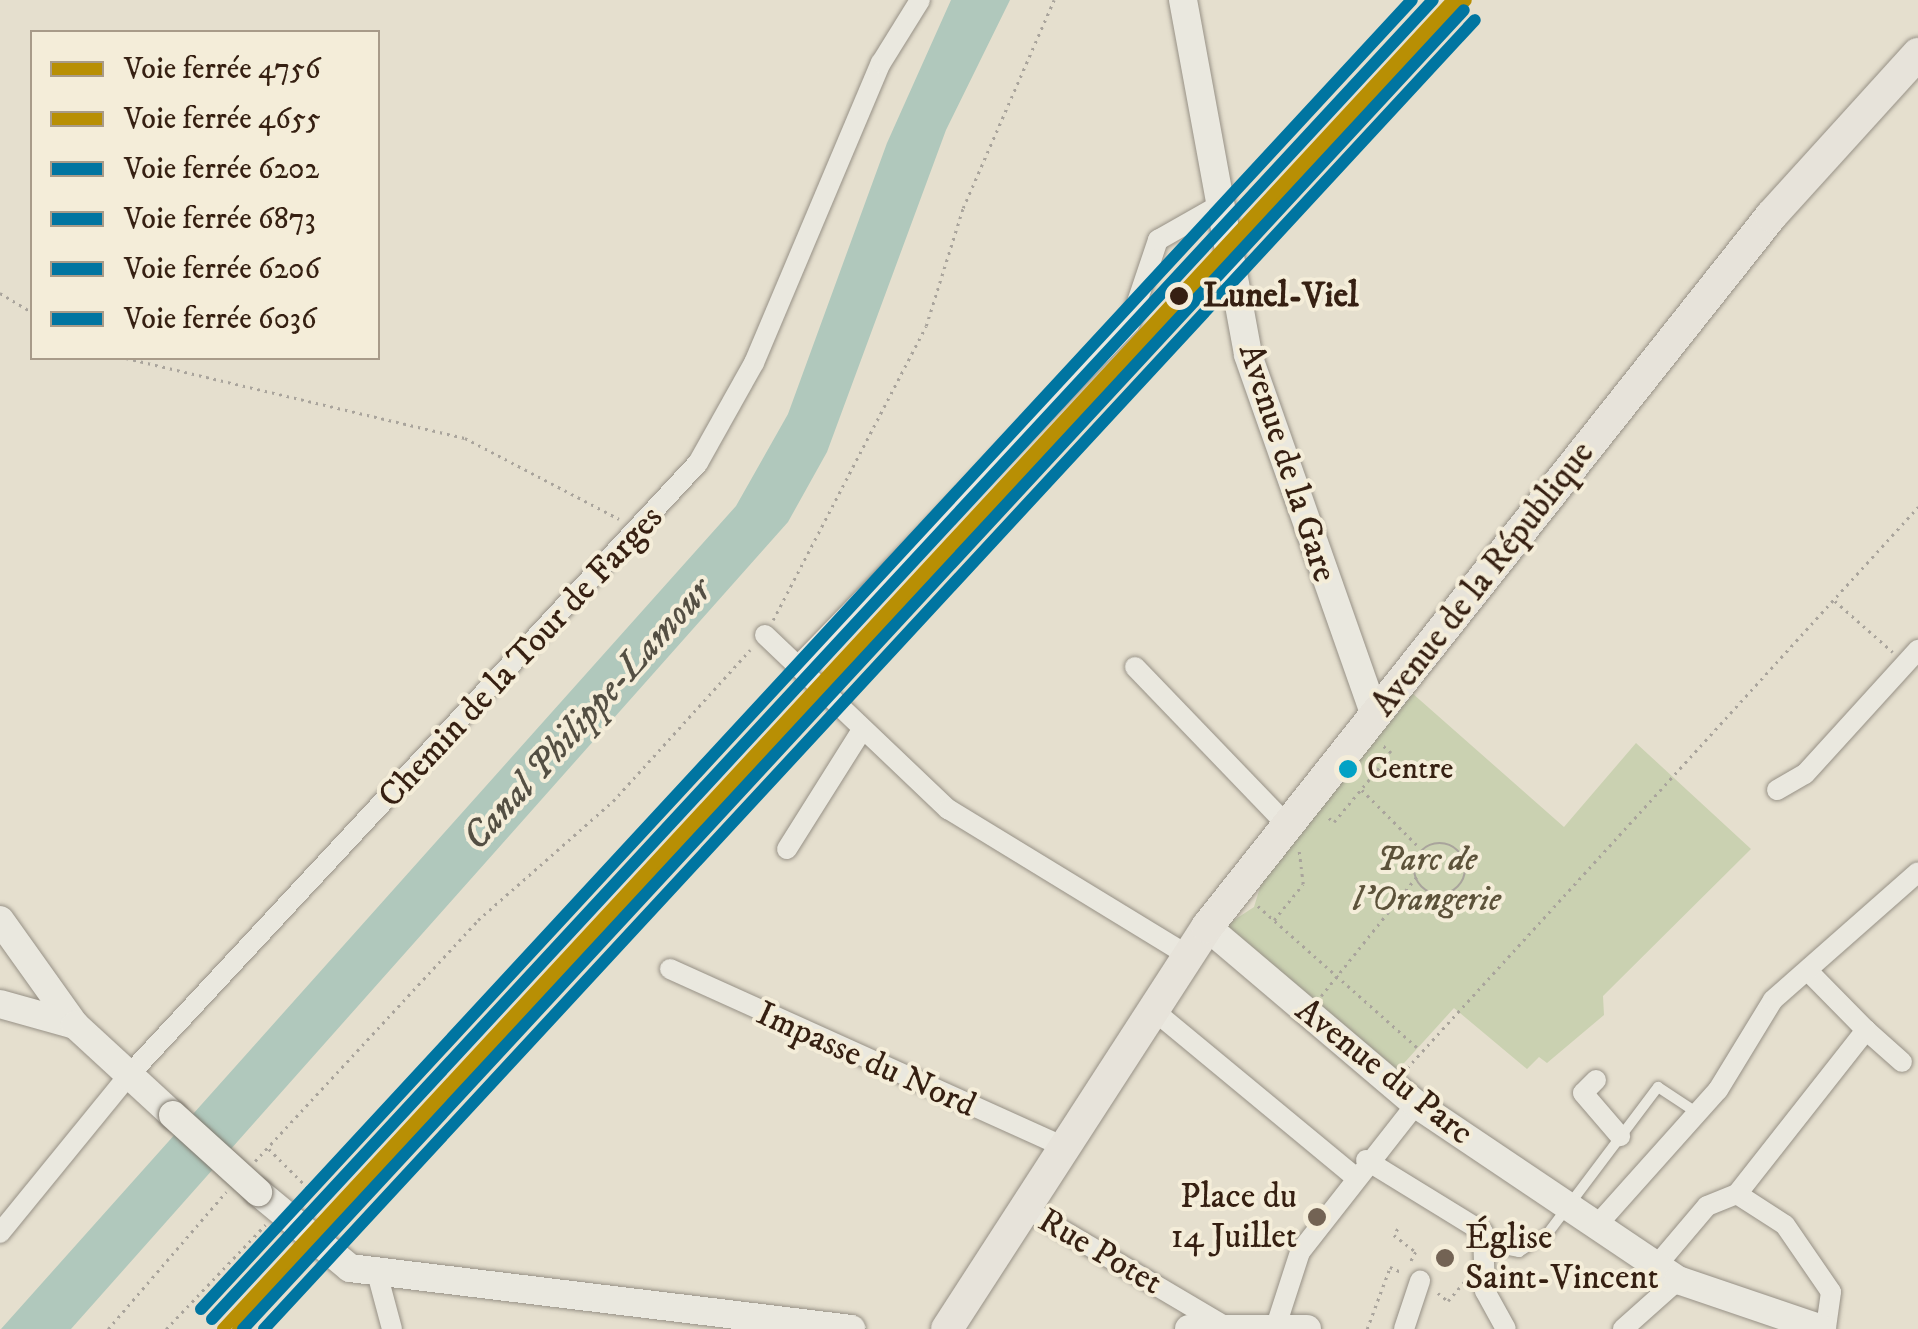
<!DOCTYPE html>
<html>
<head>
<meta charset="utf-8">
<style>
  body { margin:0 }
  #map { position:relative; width:1918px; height:1329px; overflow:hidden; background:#e5dfce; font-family:"IM FELL DW Pica",serif }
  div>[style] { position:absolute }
  .green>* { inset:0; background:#cad1b1 }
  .water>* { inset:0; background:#b0c8bc }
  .path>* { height:2.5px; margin-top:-1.25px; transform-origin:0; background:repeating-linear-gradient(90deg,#a9a49c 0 2.5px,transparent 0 7.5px) }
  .path>.ring { margin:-1.25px; padding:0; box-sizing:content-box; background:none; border:2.5px solid #a9a49c; border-radius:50% }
  .roads { filter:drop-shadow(0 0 2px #979186) drop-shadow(0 0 2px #979186) }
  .lane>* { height:10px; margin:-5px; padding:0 5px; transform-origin:5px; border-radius:5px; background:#eae8df }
  .street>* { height:20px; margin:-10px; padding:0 10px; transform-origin:10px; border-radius:10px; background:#eae8df }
  .secondary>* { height:28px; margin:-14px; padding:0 14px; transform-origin:14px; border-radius:14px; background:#eae8df }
  .primary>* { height:32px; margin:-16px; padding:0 16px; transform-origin:16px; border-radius:16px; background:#e7e3da }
  .bridges { filter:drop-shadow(0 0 2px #7e786d) drop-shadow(0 0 2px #7e786d) }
  .secondary-bridge>* { height:28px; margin:-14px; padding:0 14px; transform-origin:14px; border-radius:14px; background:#eae8df }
  .rail-1>* { height:12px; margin:-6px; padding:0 6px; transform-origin:6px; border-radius:6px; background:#b88f04 }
  .rail-2>* { height:12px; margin:-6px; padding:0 6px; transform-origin:6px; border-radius:6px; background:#b88f04 }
  .rail-3>* { height:12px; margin:-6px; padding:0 6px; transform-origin:6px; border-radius:6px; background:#0075a1 }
  .rail-4>* { height:12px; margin:-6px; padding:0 6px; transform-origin:6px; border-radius:6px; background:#0075a1 }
  .rail-5>* { height:12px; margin:-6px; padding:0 6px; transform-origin:6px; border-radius:6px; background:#0075a1 }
  .rail-6>* { height:12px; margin:-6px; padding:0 6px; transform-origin:6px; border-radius:6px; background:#0075a1 }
  .dots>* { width:28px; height:28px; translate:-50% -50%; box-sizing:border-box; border:5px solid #f4edd9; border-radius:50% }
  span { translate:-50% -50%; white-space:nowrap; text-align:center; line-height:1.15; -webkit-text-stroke:8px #f4edd9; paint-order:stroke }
  .bus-label { font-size:32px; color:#362012 }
  .left { translate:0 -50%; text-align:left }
  .stop-label { font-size:35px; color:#362012; font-weight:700 }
  .street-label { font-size:35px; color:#362012 }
  .park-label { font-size:35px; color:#5c523a; font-style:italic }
  .poi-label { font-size:35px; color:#362012 }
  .right { translate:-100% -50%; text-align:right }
  .water-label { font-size:38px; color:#544f43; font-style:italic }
  .legend { position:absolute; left:30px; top:30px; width:350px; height:330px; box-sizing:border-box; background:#f4edd9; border:2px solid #a89b89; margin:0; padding:12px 18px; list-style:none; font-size:30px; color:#362012 }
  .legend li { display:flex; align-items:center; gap:20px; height:50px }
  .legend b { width:50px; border:2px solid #a89b89 }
</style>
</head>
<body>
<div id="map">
  <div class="green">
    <div style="clip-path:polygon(1412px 693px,1564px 827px,1636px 743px,1751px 849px,1603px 996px,1604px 1015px,1547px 1063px,1539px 1057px,1527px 1069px,1454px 1008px,1395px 1073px,1222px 928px,1254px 907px,1261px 884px)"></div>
  </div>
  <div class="water">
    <div style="clip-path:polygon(951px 0,1010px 0,946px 130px,827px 452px,788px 522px,71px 1329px,1px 1329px,736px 506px,788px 414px,887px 143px)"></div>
  </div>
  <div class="path">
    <div style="left:0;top:293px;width:37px;rotate:31deg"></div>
    <div style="left:126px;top:358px;width:348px;rotate:13.3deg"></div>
    <div style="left:465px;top:438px;width:174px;rotate:27.7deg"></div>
    <div style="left:1835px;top:601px;width:77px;rotate:41.3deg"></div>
    <div style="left:773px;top:620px;width:331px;rotate:-62.5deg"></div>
    <div style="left:926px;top:326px;width:124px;rotate:-72.6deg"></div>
    <div style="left:963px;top:208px;width:227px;rotate:-66.4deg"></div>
    <div style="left:1362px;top:790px;width:78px;rotate:45deg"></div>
    <div style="left:1329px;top:818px;width:6px;rotate:39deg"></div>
    <div style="left:1334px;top:822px;width:89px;rotate:-50.4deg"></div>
    <div style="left:1391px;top:753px;width:11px;rotate:-139deg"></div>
    <div class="ring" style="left:1414px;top:843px;width:49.5px;height:49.5px"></div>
    <div style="left:1258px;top:906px;width:217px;rotate:41.6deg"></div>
    <div style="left:1274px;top:920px;width:46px;rotate:-51.1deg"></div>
    <div style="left:1303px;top:884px;width:33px;rotate:-97deg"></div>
    <div style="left:1321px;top:996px;width:154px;rotate:-51.3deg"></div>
    <div style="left:1407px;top:1068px;width:759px;rotate:-47.67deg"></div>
    <div style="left:269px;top:1149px;width:62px;rotate:45deg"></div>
    <div style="left:313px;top:1193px;width:10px;rotate:135deg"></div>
    <div style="left:255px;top:1161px;width:328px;rotate:-47.2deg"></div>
    <div style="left:478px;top:920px;width:180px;rotate:-41.4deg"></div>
    <div style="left:613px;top:801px;width:204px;rotate:-47.8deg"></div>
    <div style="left:1398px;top:1229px;width:7px;rotate:124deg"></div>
    <div style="left:1394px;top:1235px;width:28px;rotate:38deg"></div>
    <div style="left:1416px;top:1252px;width:13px;rotate:119deg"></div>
    <div style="left:1438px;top:1293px;width:13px;rotate:39deg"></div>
    <div style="left:1448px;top:1301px;width:25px;rotate:-50deg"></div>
    <div style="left:108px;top:1329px;width:181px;rotate:-49.3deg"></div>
    <div style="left:166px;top:1329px;width:144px;rotate:-46.4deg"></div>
    <div style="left:1367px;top:1329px;width:66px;rotate:-69.6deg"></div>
    <div style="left:1390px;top:1267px;width:12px;rotate:24deg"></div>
  </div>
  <div class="roads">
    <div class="lane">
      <div style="left:1488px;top:1246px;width:32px;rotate:11deg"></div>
      <div style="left:1519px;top:1252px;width:35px;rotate:-33deg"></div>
      <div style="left:1548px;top:1233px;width:183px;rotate:-53deg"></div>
      <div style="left:1658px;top:1087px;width:49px;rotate:33.4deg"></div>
    </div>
    <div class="street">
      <div style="left:765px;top:635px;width:253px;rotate:43.6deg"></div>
      <div style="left:948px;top:809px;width:280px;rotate:31.4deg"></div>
      <div style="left:798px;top:666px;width:477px;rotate:-45.9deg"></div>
      <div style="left:1130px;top:323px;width:88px;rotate:-71.4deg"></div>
      <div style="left:1158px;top:240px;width:75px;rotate:-29.6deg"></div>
      <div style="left:1135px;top:667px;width:221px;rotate:46.1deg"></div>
      <div style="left:1777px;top:790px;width:32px;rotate:-30deg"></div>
      <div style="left:1805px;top:774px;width:168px;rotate:-47.7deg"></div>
      <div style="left:787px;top:849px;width:141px;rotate:-57.8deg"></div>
      <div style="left:670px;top:969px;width:432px;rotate:24.3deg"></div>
      <div style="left:1152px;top:1009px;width:261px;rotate:39.6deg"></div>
      <div style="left:1866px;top:1030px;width:48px;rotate:41.6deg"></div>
      <div style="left:1596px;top:1080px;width:18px;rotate:135deg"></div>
      <div style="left:1583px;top:1093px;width:57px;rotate:49.3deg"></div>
      <div style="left:1366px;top:1160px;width:137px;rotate:31.6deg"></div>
      <div style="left:1483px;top:1232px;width:59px;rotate:88.1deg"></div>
      <div style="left:1485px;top:1291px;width:43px;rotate:61.1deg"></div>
      <div style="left:1737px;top:1194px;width:209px;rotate:-51.8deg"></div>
      <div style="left:1866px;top:1030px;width:81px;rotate:-134.5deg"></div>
      <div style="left:1737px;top:1194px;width:57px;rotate:32.9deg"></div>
      <div style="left:1785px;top:1225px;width:81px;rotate:55.5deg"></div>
      <div style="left:1831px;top:1292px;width:37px;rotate:98deg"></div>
      <div style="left:1025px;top:1208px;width:234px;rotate:30.6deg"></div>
      <div style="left:1598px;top:1224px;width:180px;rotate:-48.2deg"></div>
      <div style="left:1718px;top:1090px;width:105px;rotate:-58.6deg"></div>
      <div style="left:1773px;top:1000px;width:193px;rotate:-41.4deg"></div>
      <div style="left:0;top:1233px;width:204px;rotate:-50.8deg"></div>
      <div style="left:129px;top:1075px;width:836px;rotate:-47.09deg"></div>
      <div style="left:698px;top:463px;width:115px;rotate:-60.8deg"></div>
      <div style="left:754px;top:363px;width:326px;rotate:-67.1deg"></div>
      <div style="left:881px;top:63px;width:74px;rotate:-58.2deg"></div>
      <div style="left:1657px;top:1265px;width:77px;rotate:-49.7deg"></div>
      <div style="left:1707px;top:1206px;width:32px;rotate:-22deg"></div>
      <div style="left:377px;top:1273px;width:58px;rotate:75deg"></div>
      <div style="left:1275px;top:1329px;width:81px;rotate:-72deg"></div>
      <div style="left:1300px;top:1252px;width:188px;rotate:-51.9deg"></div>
      <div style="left:1404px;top:1329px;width:51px;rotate:-71.6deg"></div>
      <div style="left:1623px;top:1329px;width:74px;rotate:-41.7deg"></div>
    </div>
    <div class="secondary">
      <div style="left:1183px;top:0;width:361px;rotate:79.6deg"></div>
      <div style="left:1248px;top:355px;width:382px;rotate:70.6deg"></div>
      <div style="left:0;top:920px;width:129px;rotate:54.5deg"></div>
      <div style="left:1207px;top:927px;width:274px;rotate:40.3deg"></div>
      <div style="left:1416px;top:1104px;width:316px;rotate:33.9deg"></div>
      <div style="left:1678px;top:1280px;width:152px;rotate:18.8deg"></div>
      <div style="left:0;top:1004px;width:78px;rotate:15.6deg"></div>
      <div style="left:75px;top:1025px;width:133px;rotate:42.6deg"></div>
      <div style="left:258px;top:1192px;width:119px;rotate:39.6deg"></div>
      <div style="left:350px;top:1268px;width:505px;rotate:6.94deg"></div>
      <div style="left:1189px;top:1329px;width:118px"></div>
    </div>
    <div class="primary">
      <div style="left:947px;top:1329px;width:479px;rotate:-57.1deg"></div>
      <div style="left:1207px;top:927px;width:908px;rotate:-51.58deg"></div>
      <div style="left:1771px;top:216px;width:219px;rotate:-47.8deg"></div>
    </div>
  </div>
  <div class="bridges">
    <div class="secondary-bridge">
      <div style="left:173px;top:1115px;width:115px;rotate:42.2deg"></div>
    </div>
  </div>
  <div class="rail-1">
    <div style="left:238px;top:1329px;width:1809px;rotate:-47.26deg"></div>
  </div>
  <div class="rail-2">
    <div style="left:223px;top:1329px;width:1811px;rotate:-47.22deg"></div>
  </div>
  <div class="rail-3">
    <div style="left:243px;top:1329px;width:1797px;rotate:-47.21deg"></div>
  </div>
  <div class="rail-4">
    <div style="left:212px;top:1319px;width:1797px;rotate:-47.21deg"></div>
  </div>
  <div class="rail-5">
    <div style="left:264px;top:1329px;width:1783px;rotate:-47.23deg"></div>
  </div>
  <div class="rail-6">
    <div style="left:201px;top:1309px;width:1783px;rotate:-47.23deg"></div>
  </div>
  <div class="dots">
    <div style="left:1179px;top:296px;background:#362012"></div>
    <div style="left:1348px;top:769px;background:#03a2c5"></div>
    <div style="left:1317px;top:1217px;background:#736354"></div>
    <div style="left:1445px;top:1258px;background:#736354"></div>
  </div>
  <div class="bus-label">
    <span class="left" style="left:1367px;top:769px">Centre</span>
  </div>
  <div class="stop-label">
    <span class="left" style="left:1203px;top:296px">Lunel-Viel</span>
  </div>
  <div class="street-label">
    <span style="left:1287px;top:463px;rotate:72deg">Avenue de la Gare</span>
    <span style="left:1483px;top:579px;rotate:-52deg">Avenue de la République</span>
    <span style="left:521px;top:657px;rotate:-47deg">Chemin de la Tour de Farges</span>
    <span style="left:866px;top:1060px;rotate:24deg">Impasse du Nord</span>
    <span style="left:1384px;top:1072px;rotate:38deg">Avenue du Parc</span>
    <span style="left:1100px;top:1252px;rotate:30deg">Rue Potet</span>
  </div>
  <div class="park-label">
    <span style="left:1427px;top:880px">Parc de<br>l'Orangerie</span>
  </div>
  <div class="poi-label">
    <span class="right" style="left:1297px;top:1217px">Place du<br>14 Juillet</span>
    <span class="left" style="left:1465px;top:1258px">Église<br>Saint-Vincent</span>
  </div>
  <div class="water-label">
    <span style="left:588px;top:715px;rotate:-48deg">Canal Philippe-Lamour</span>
  </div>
  <ul class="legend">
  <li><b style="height:12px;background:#b88f04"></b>Voie ferrée 4756</li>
  <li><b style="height:12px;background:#b88f04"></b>Voie ferrée 4655</li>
  <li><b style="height:12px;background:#0075a1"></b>Voie ferrée 6202</li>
  <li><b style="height:12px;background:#0075a1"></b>Voie ferrée 6873</li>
  <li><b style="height:12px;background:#0075a1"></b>Voie ferrée 6206</li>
  <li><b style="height:12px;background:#0075a1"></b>Voie ferrée 6036</li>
  </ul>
</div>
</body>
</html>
